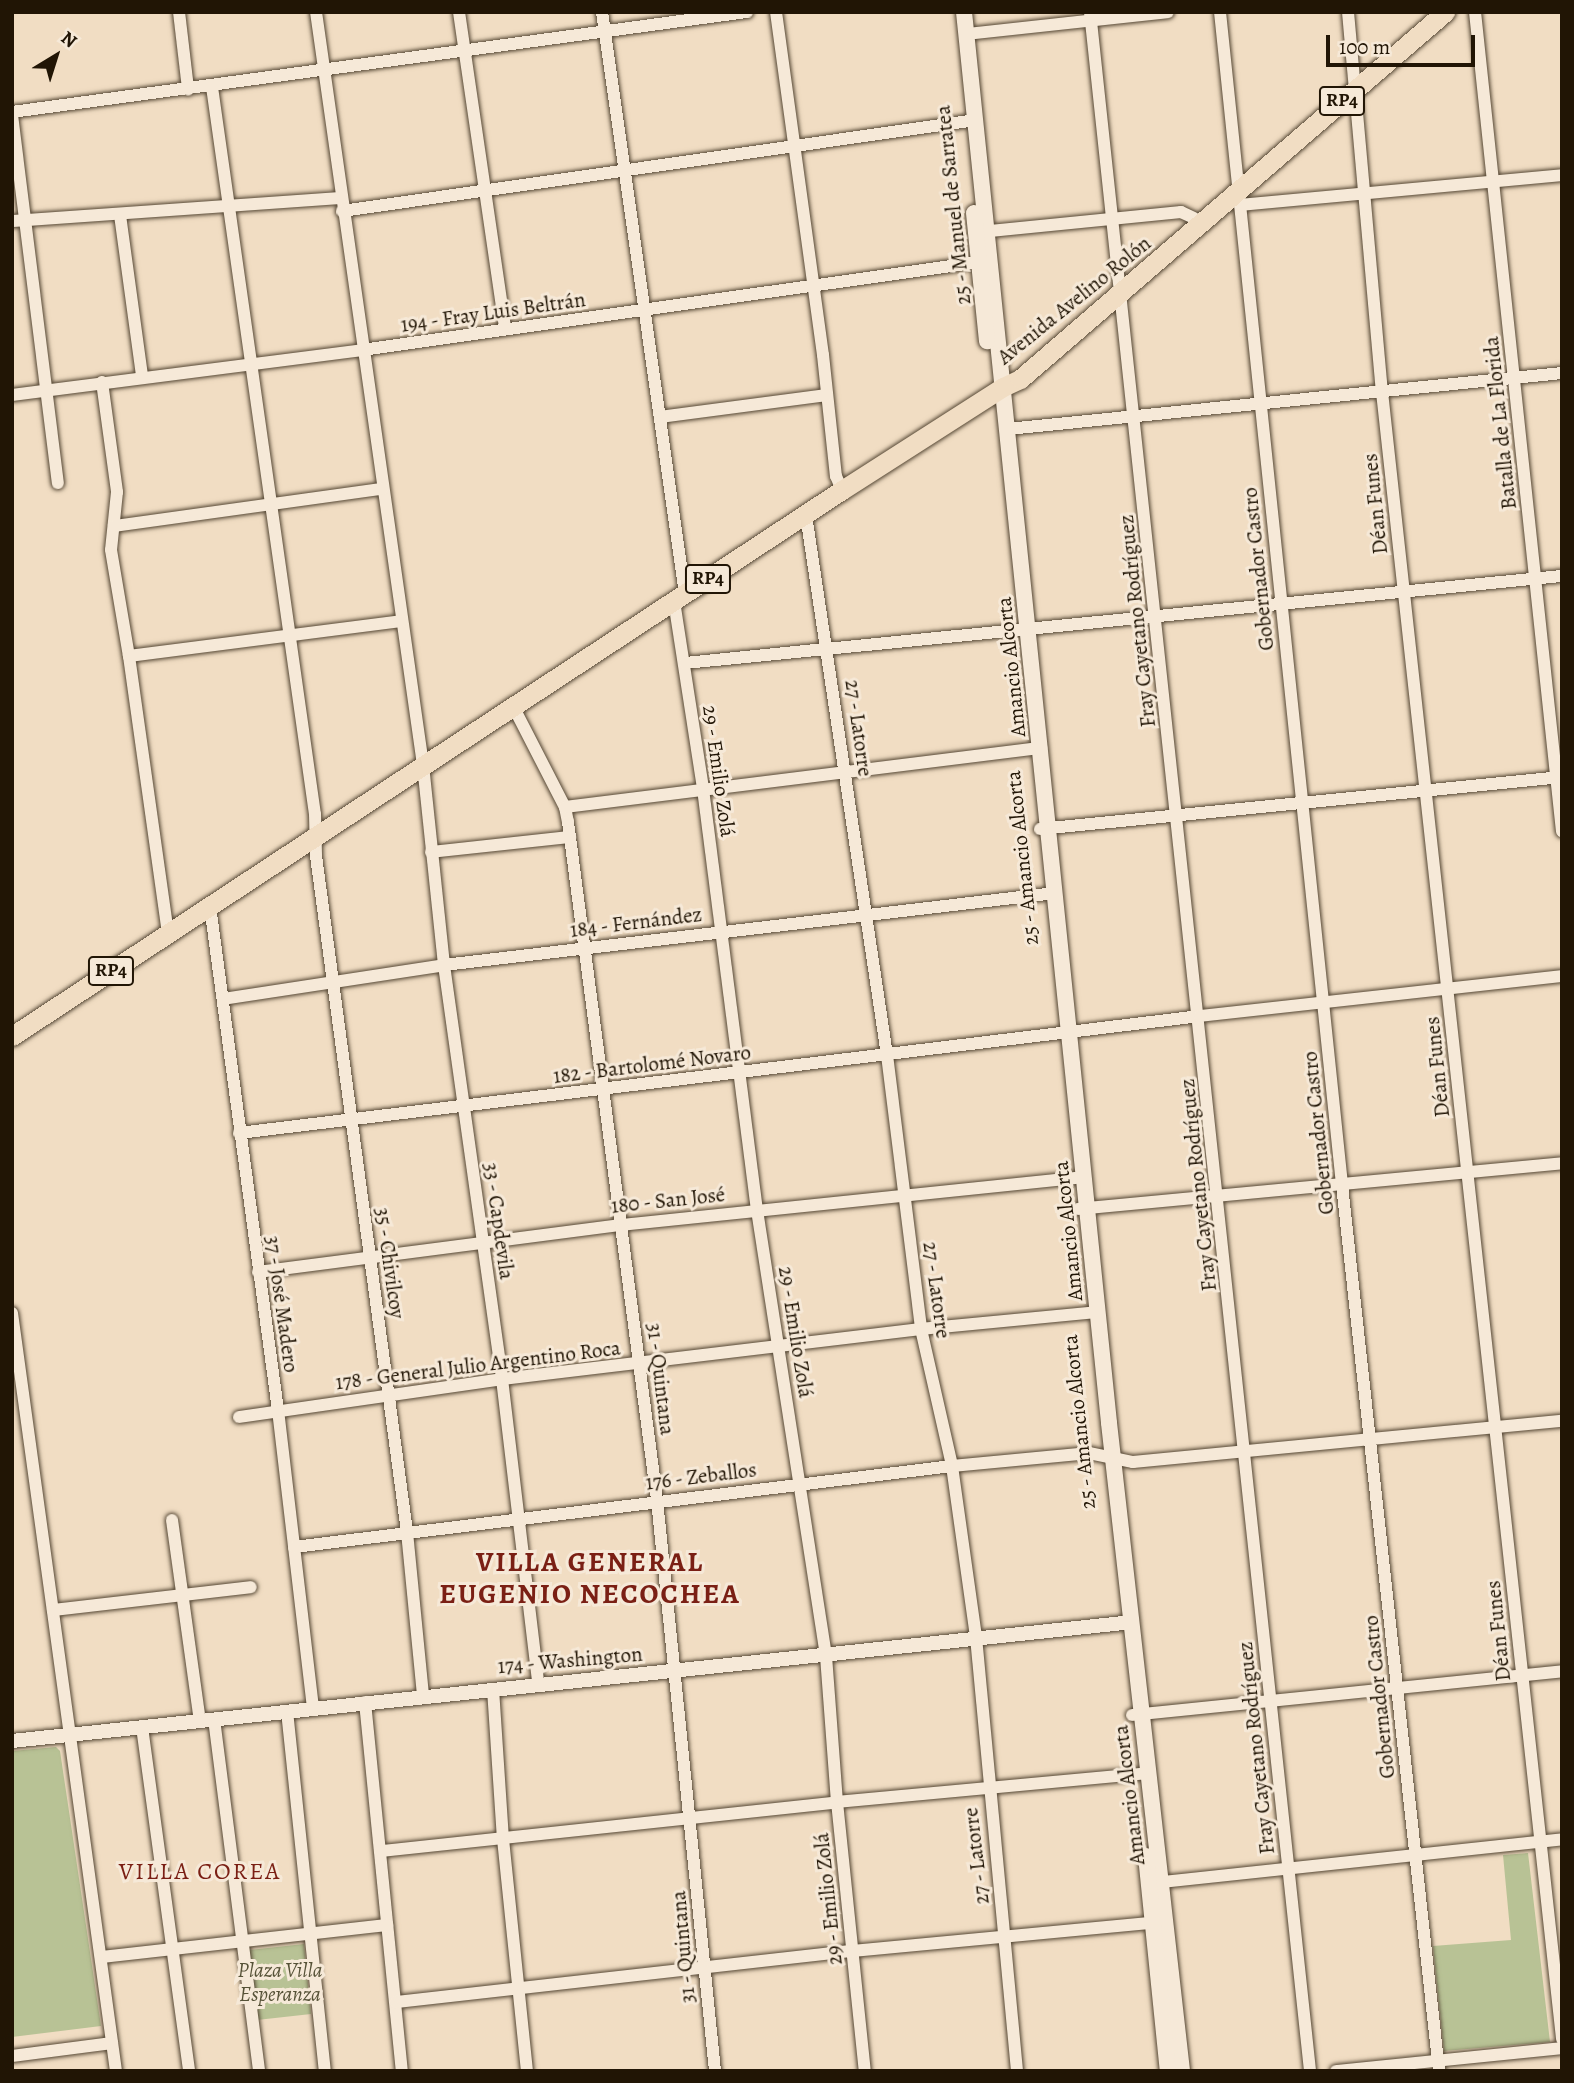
<!DOCTYPE html>
<html>
<head>
<meta charset="utf-8">
<style>
  body { margin:0 }
  #map { position:relative; width:1574px; height:2083px; overflow:hidden; background:#f1ddc3; font-family:Alegreya,serif }
  div>[style] { position:absolute }
  .green>* { inset:0; background:#b8c295 }
  .roads { filter:drop-shadow(0 0 2px #554734) drop-shadow(0 0 2px #554734) }
  .minor>* { height:12px; margin:-6px; padding:0 6px; transform-origin:6px; border-radius:6px; background:#f6e9d8 }
  .tertiary>* { height:14px; margin:-7px; padding:0 7px; transform-origin:7px; border-radius:7px; background:#f6e9d8 }
  .secondary>* { height:16px; margin:-8px; padding:0 8px; transform-origin:8px; border-radius:8px; background:#f6e9d8 }
  .primary>* { height:19px; margin:-9.5px; padding:0 9.5px; transform-origin:9.5px; border-radius:9.5px; background:#f1ddc3 }
  span { translate:-50% -50%; white-space:nowrap; text-align:center; line-height:1.15; -webkit-text-stroke:6px #f6e9d8; paint-order:stroke }
  .shield-label span { padding:2px 5px; background:#f6e9d8; border:2px solid; border-radius:5px; -webkit-text-stroke-width:0 }
  .shield-label { font-size:19px; color:#211505; font-weight:700 }
  .street-label { font-size:21px; color:#211505 }
  .park-label { font-size:21px; color:#565237; font-style:italic }
  .quarter-label { font-size:24px; color:#7a1f14; letter-spacing:2px }
  .district-label { font-size:28px; color:#7a1f14; font-weight:700; letter-spacing:2px }
  .frame { position:absolute; inset:0; border:14px solid #211505; pointer-events:none }
  .north { position:absolute; left:21px; top:21px; width:70px; height:70px; -webkit-text-stroke:5px #f6e9d8; paint-order:stroke; rotate:38deg; font-size:19px; font-weight:700; line-height:28px; text-align:center; color:#211505 }
  .north::after { content:''; display:block; margin:auto; width:24px; height:32px; background:#211505; clip-path:polygon(50% 0,100% 100%,50% 72%,0 100%) }
  .scale { position:absolute; left:1326px; top:35px; width:149px; height:32px; box-sizing:border-box; border:4px solid #211505; border-top:0; padding-left:9px; font-size:21px; line-height:24px; white-space:nowrap; color:#211505; -webkit-text-stroke:5px #f6e9d8; paint-order:stroke }
</style>
</head>
<body>
<div id="map">
  <div class="green">
    <div style="clip-path:polygon(56px 1747px,60px 1751px,101px 2026px,12px 2037px,12px 1751px)"></div>
    <div style="clip-path:polygon(1528px 1853px,1550px 2042px,1444px 2051px,1433px 1946px,1511px 1940px,1503px 1855px)"></div>
    <div style="clip-path:polygon(304px 1944px,311px 2014px,257px 2020px,249px 1950px)"></div>
  </div>
  <div class="roads">
    <div class="minor">
      <div style="left:179px;top:12px;width:78px;rotate:83.3deg"></div>
      <div style="left:316px;top:12px;width:761px;rotate:81.91deg"></div>
      <div style="left:423px;top:765px;width:201px;rotate:84deg"></div>
      <div style="left:444px;top:965px;width:418px;rotate:82deg"></div>
      <div style="left:502px;top:1379px;width:306px;rotate:83.2deg"></div>
      <div style="left:459px;top:12px;width:320px;rotate:81.7deg"></div>
      <div style="left:602px;top:12px;width:588px;rotate:81.88deg"></div>
      <div style="left:776px;top:12px;width:346px;rotate:82.2deg"></div>
      <div style="left:823px;top:355px;width:122px;rotate:83.9deg"></div>
      <div style="left:836px;top:476px;width:15px;rotate:67deg"></div>
      <div style="left:1090px;top:12px;width:2071px;rotate:83.9deg"></div>
      <div style="left:1220px;top:12px;width:1179px;rotate:84.06deg"></div>
      <div style="left:1342px;top:1185px;width:891px;rotate:83.75deg"></div>
      <div style="left:1348px;top:12px;width:382px;rotate:84.9deg"></div>
      <div style="left:1382px;top:392px;width:1657px;rotate:83.76deg"></div>
      <div style="left:1475px;top:12px;width:824px;rotate:83.94deg"></div>
      <div style="left:967px;top:34px;width:202px;rotate:-6.2deg"></div>
      <div style="left:212px;top:87px;width:734px;rotate:81.94deg"></div>
      <div style="left:315px;top:814px;width:42px;rotate:88.6deg"></div>
      <div style="left:316px;top:856px;width:682px;rotate:82.33deg"></div>
      <div style="left:407px;top:1532px;width:165px;rotate:84.4deg"></div>
      <div style="left:12px;top:112px;width:742px;rotate:-7.75deg"></div>
      <div style="left:12px;top:115px;width:371px;rotate:82.9deg"></div>
      <div style="left:1240px;top:205px;width:323px;rotate:-5.3deg"></div>
      <div style="left:342px;top:211px;width:640px;rotate:-8.17deg"></div>
      <div style="left:120px;top:215px;width:162px;rotate:82.2deg"></div>
      <div style="left:12px;top:221px;width:330px;rotate:-4deg"></div>
      <div style="left:980px;top:232px;width:202px;rotate:-5.7deg"></div>
      <div style="left:1181px;top:212px;width:14px;rotate:25deg"></div>
      <div style="left:102px;top:382px;width:111px;rotate:82.2deg"></div>
      <div style="left:117px;top:492px;width:58px;rotate:95.9deg"></div>
      <div style="left:111px;top:550px;width:108px;rotate:80.4deg"></div>
      <div style="left:129px;top:656px;width:281px;rotate:82deg"></div>
      <div style="left:12px;top:395px;width:353px;rotate:-7.3deg"></div>
      <div style="left:362px;top:350px;width:623px;rotate:-8.12deg"></div>
      <div style="left:660px;top:417px;width:168px;rotate:-7.5deg"></div>
      <div style="left:1008px;top:429px;width:557px;rotate:-5.77deg"></div>
      <div style="left:806px;top:515px;width:546px;rotate:81.47deg"></div>
      <div style="left:887px;top:1055px;width:276px;rotate:82.9deg"></div>
      <div style="left:921px;top:1329px;width:140px;rotate:77.2deg"></div>
      <div style="left:952px;top:1466px;width:173px;rotate:82deg"></div>
      <div style="left:976px;top:1637px;width:436px;rotate:84.6deg"></div>
      <div style="left:114px;top:526px;width:271px;rotate:-7.9deg"></div>
      <div style="left:674px;top:601px;width:190px;rotate:81.2deg"></div>
      <div style="left:703px;top:789px;width:424px;rotate:82.7deg"></div>
      <div style="left:757px;top:1210px;width:451px;rotate:81.2deg"></div>
      <div style="left:826px;top:1656px;width:146px;rotate:85.7deg"></div>
      <div style="left:837px;top:1802px;width:270px;rotate:84.1deg"></div>
      <div style="left:129px;top:656px;width:274px;rotate:-7.3deg"></div>
      <div style="left:685px;top:663px;width:881px;rotate:-5.67deg"></div>
      <div style="left:513px;top:706px;width:114px;rotate:62.8deg"></div>
      <div style="left:565px;top:807px;width:15px;rotate:79deg"></div>
      <div style="left:568px;top:822px;width:684px;rotate:82.52deg"></div>
      <div style="left:657px;top:1500px;width:574px;rotate:84.2deg"></div>
      <div style="left:565px;top:807px;width:480px;rotate:-7.1deg"></div>
      <div style="left:1040px;top:829px;width:525px;rotate:-5.69deg"></div>
      <div style="left:431px;top:852px;width:140px;rotate:-6.2deg"></div>
      <div style="left:210px;top:906px;width:509px;rotate:82.32deg"></div>
      <div style="left:278px;top:1410px;width:300px;rotate:83.3deg"></div>
      <div style="left:223px;top:999px;width:224px;rotate:-8.7deg"></div>
      <div style="left:444px;top:965px;width:615px;rotate:-6.72deg"></div>
      <div style="left:239px;top:1133px;width:968px;rotate:-6.94deg"></div>
      <div style="left:1200px;top:1016px;width:364px;rotate:-6.3deg"></div>
      <div style="left:1078px;top:1209px;width:486px;rotate:-5.4deg"></div>
      <div style="left:258px;top:1272px;width:366px;rotate:-7.4deg"></div>
      <div style="left:621px;top:1225px;width:465px;rotate:-5.9deg"></div>
      <div style="left:12px;top:1313px;width:765px;rotate:82.19deg"></div>
      <div style="left:239px;top:1417px;width:266px;rotate:-8.2deg"></div>
      <div style="left:502px;top:1379px;width:422px;rotate:-6.8deg"></div>
      <div style="left:921px;top:1329px;width:178px;rotate:-5.5deg"></div>
      <div style="left:172px;top:1520px;width:203px;rotate:82.1deg"></div>
      <div style="left:294px;top:1547px;width:663px;rotate:-7.02deg"></div>
      <div style="left:952px;top:1466px;width:138px;rotate:-5.4deg"></div>
      <div style="left:1089px;top:1453px;width:45px;rotate:11.6deg"></div>
      <div style="left:1133px;top:1462px;width:431px;rotate:-5.5deg"></div>
      <div style="left:53px;top:1610px;width:199px;rotate:-6.6deg"></div>
      <div style="left:493px;top:1689px;width:150px;rotate:86.2deg"></div>
      <div style="left:503px;top:1839px;width:233px;rotate:84.1deg"></div>
      <div style="left:365px;top:1702px;width:371px;rotate:84.3deg"></div>
      <div style="left:287px;top:1711px;width:362px;rotate:84deg"></div>
      <div style="left:1132px;top:1715px;width:432px;rotate:-5.8deg"></div>
      <div style="left:214px;top:1719px;width:355px;rotate:82.7deg"></div>
      <div style="left:142px;top:1727px;width:347px;rotate:82.2deg"></div>
      <div style="left:382px;top:1851px;width:458px;rotate:-6.1deg"></div>
      <div style="left:837px;top:1802px;width:312px;rotate:-5.3deg"></div>
      <div style="left:1153px;top:1883px;width:411px;rotate:-6.1deg"></div>
      <div style="left:101px;top:1957px;width:288px;rotate:-6.4deg"></div>
      <div style="left:396px;top:2002px;width:460px;rotate:-6.4deg"></div>
      <div style="left:853px;top:1951px;width:310px;rotate:-5.4deg"></div>
      <div style="left:12px;top:2056px;width:101px;rotate:-7.4deg"></div>
      <div style="left:1336px;top:2071px;width:227px;rotate:-5.8deg"></div>
    </div>
    <div class="tertiary">
      <div style="left:12px;top:1741px;width:1126px;rotate:-6.06deg"></div>
    </div>
    <div class="secondary">
      <div style="left:964px;top:12px;width:1418px;rotate:84.13deg"></div>
      <div style="left:1109px;top:1423px;width:652px;rotate:83.57deg"></div>
      <div style="left:974px;top:213px;width:129px;rotate:84.2deg"></div>
      <div style="left:1146px;top:1856px;width:216px;rotate:84.2deg"></div>
    </div>
    <div class="primary">
      <div style="left:12px;top:1036px;width:993px;rotate:-33.34deg"></div>
      <div style="left:842px;top:490px;width:191px;rotate:-32.6deg"></div>
      <div style="left:1003px;top:387px;width:19px;rotate:-25deg"></div>
      <div style="left:1020px;top:379px;width:562px;rotate:-40.81deg"></div>
    </div>
  </div>
  <div class="shield-label">
    <span style="left:1342px;top:101px">RP4</span>
    <span style="left:708px;top:579px">RP4</span>
    <span style="left:111px;top:971px">RP4</span>
  </div>
  <div class="street-label">
    <span style="left:953px;top:205px;rotate:-96deg">25 - Manuel de Sarratea</span>
    <span style="left:1074px;top:300px;rotate:-39deg">Avenida Avelino Rolón</span>
    <span style="left:493px;top:312px;rotate:-8deg">194 - Fray Luis Beltrán</span>
    <span style="left:1500px;top:423px;rotate:-96deg">Batalla de La Florida</span>
    <span style="left:1375px;top:504px;rotate:-96deg">Déan Funes</span>
    <span style="left:1258px;top:569px;rotate:-96deg">Gobernador Castro</span>
    <span style="left:1137px;top:621px;rotate:-96deg">Fray Cayetano Rodríguez</span>
    <span style="left:1011px;top:667px;rotate:-96deg">Amancio Alcorta</span>
    <span style="left:859px;top:728px;rotate:82deg">27 - Latorre</span>
    <span style="left:719px;top:771px;rotate:82deg">29 - Emilio Zolá</span>
    <span style="left:1022px;top:858px;rotate:-96deg">25 - Amancio Alcorta</span>
    <span style="left:636px;top:922px;rotate:-7deg">184 - Fernández</span>
    <span style="left:652px;top:1064px;rotate:-7deg">182 - Bartolomé Novaro</span>
    <span style="left:1437px;top:1067px;rotate:-96deg">Déan Funes</span>
    <span style="left:1318px;top:1133px;rotate:-96deg">Gobernador Castro</span>
    <span style="left:1198px;top:1185px;rotate:-96deg">Fray Cayetano Rodríguez</span>
    <span style="left:668px;top:1200px;rotate:-6deg">180 - San José</span>
    <span style="left:499px;top:1221px;rotate:82deg">33 - Capdevila</span>
    <span style="left:1068px;top:1231px;rotate:-96deg">Amancio Alcorta</span>
    <span style="left:390px;top:1263px;rotate:82deg">35 - Chivilcoy</span>
    <span style="left:937px;top:1290px;rotate:82deg">27 - Latorre</span>
    <span style="left:282px;top:1304px;rotate:82deg">37 - José Madero</span>
    <span style="left:796px;top:1332px;rotate:81deg">29 - Emilio Zolá</span>
    <span style="left:478px;top:1365px;rotate:-7deg">178 - General Julio Argentino Roca</span>
    <span style="left:661px;top:1379px;rotate:83deg">31 - Quintana</span>
    <span style="left:1079px;top:1422px;rotate:-96deg">25 - Amancio Alcorta</span>
    <span style="left:701px;top:1476px;rotate:-7deg">176 - Zeballos</span>
    <span style="left:1498px;top:1631px;rotate:-96deg">Déan Funes</span>
    <span style="left:570px;top:1660px;rotate:-5deg">174 - Washington</span>
    <span style="left:1379px;top:1697px;rotate:-96deg">Gobernador Castro</span>
    <span style="left:1256px;top:1748px;rotate:-96deg">Fray Cayetano Rodríguez</span>
    <span style="left:1129px;top:1795px;rotate:-97deg">Amancio Alcorta</span>
    <span style="left:976px;top:1856px;rotate:-97deg">27 - Latorre</span>
    <span style="left:828px;top:1899px;rotate:-96deg">29 - Emilio Zolá</span>
    <span style="left:683px;top:1947px;rotate:-95deg">31 - Quintana</span>
  </div>
  <div class="park-label">
    <span style="left:280px;top:1982px">Plaza Villa<br>Esperanza</span>
  </div>
  <div class="quarter-label">
    <span style="left:200px;top:1872px">VILLA COREA</span>
  </div>
  <div class="district-label">
    <span style="left:590px;top:1578px">VILLA GENERAL<br>EUGENIO NECOCHEA</span>
  </div>
  <div class="frame"></div>
  <div class="north">N</div>
  <div class="scale">100 m</div>
</div>
</body>
</html>
